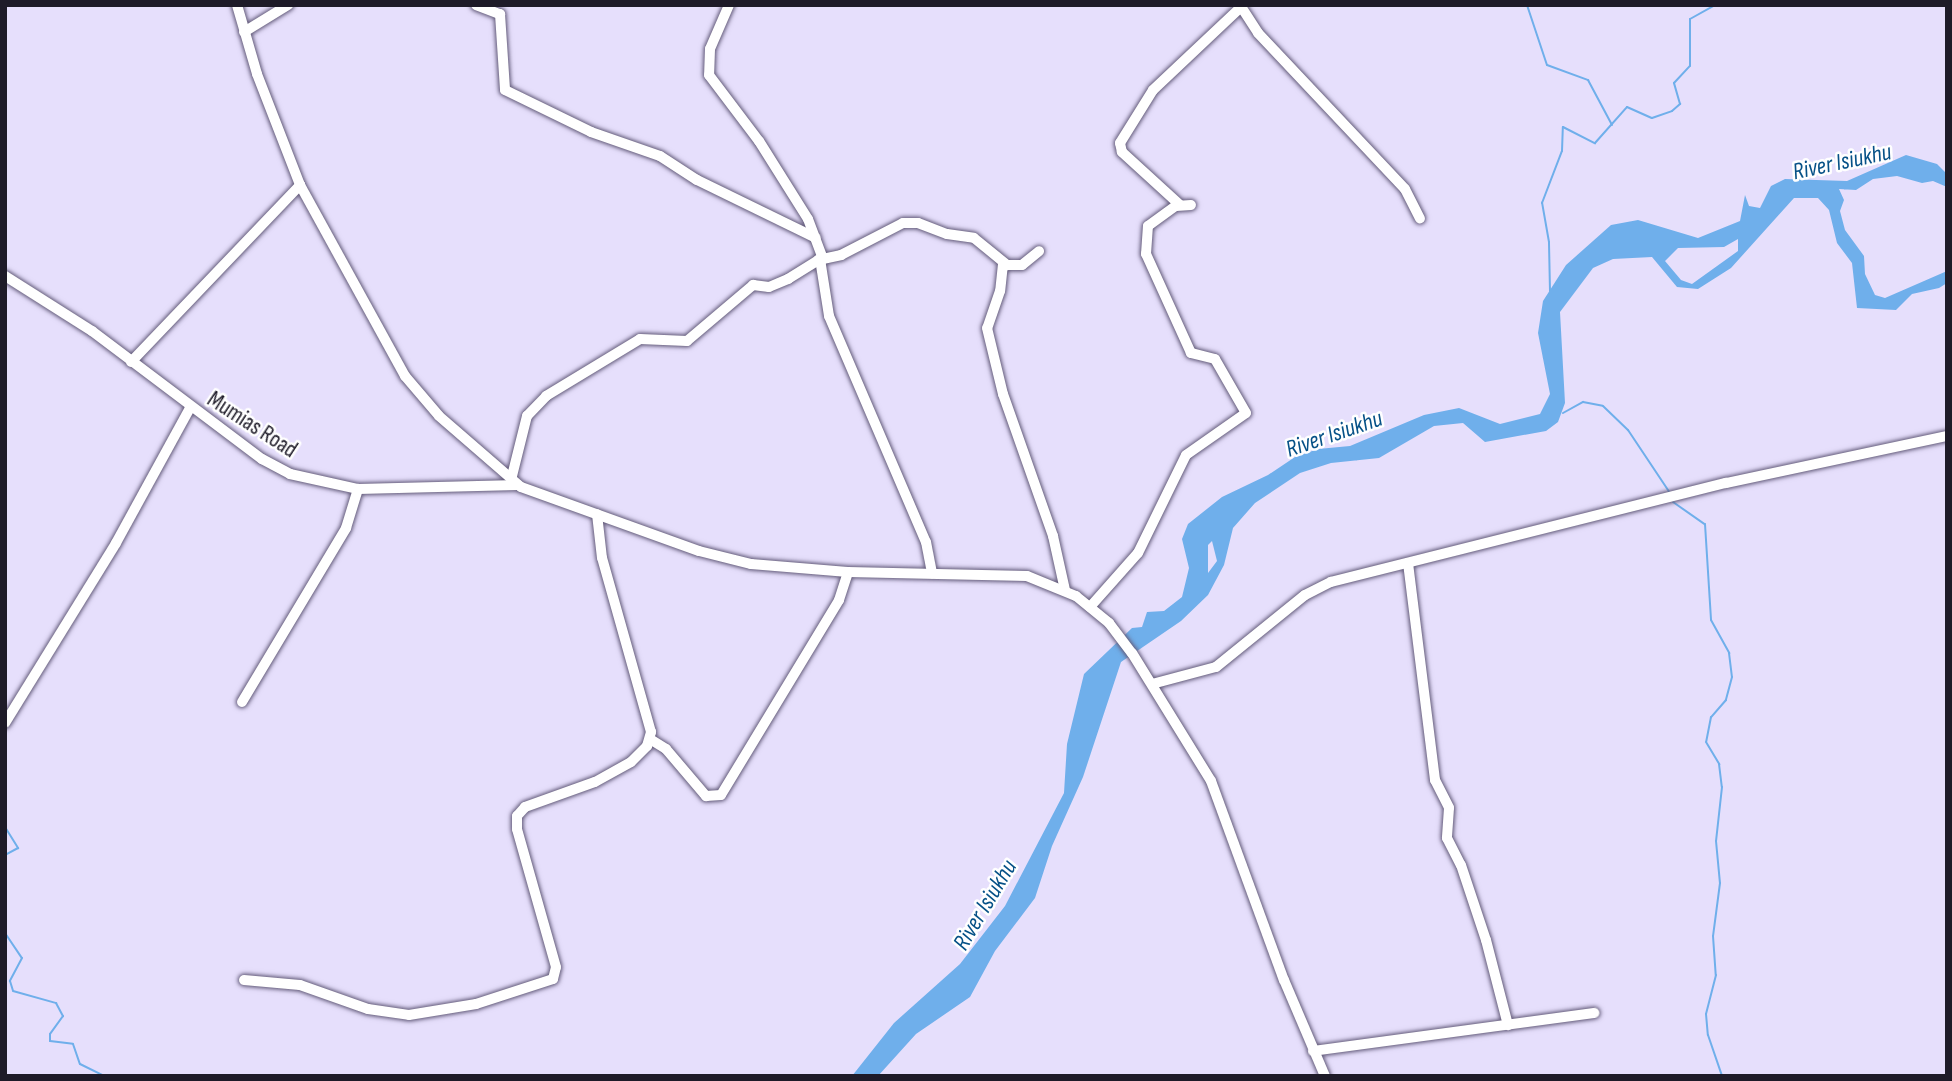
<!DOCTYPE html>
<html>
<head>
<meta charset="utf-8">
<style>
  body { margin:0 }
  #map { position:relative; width:1952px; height:1081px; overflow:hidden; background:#e6dffc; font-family:"Sofia Sans Condensed",sans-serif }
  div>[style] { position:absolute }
  .water>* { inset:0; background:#6fafeb }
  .stream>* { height:2px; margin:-1px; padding:0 1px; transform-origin:1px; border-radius:1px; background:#6fafeb }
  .roads { filter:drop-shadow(0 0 2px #645c7b) drop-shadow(0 0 2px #645c7b) }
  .minor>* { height:10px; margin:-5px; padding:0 5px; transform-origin:5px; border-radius:5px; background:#fff }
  span { translate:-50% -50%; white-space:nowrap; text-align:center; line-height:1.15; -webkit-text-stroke:5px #fff; paint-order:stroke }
  .street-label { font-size:23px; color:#1e1b28 }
  .water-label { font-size:24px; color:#065187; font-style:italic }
  .frame { position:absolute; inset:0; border:7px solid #1e1b28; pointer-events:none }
</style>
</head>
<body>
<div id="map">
  <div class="water">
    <div style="clip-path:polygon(evenodd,1906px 155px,1937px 164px,1947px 174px,1947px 187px,1933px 181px,1922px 183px,1897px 176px,1873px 179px,1856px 190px,1839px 189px,1844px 200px,1840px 211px,1845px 230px,1864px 256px,1865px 274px,1875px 295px,1885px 298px,1947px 271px,1947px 283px,1939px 288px,1912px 294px,1896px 310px,1857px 308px,1852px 263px,1837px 243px,1829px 210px,1818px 198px,1794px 198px,1731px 268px,1698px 289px,1677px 287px,1652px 257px,1613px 259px,1593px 268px,1560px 312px,1565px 403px,1558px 422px,1546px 431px,1485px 442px,1463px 423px,1434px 426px,1379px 458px,1331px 463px,1300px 473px,1255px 503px,1233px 528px,1224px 565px,1208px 595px,1181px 621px,1121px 662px,1083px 777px,1052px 846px,1035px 898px,995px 951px,970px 997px,916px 1034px,878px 1076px,852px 1076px,894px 1023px,960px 964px,1005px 906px,1064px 793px,1067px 744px,1084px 674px,1132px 628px,1142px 627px,1147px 612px,1164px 611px,1182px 597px,1189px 568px,1182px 539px,1188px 524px,1222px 497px,1268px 475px,1295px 457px,1318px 449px,1350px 446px,1424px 415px,1459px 408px,1500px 424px,1540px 414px,1550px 394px,1538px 333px,1543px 301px,1566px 265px,1611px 225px,1638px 220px,1698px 238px,1740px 221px,1745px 195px,1749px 206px,1760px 208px,1771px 186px,1785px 179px,1847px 181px,1906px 155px,1738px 239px,1738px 251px,1692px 284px,1681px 280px,1665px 261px,1678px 248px,1724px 247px,1738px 239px,1906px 155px,1212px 541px,1217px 561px,1208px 573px,1208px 545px,1212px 541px)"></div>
  </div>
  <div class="stream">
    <div style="left:1527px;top:5px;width:63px;rotate:71.6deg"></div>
    <div style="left:1547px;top:65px;width:44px;rotate:20.1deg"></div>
    <div style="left:1588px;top:80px;width:51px;rotate:61.9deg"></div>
    <div style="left:1550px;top:291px;width:49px;rotate:-91.2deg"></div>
    <div style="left:1549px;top:242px;width:40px;rotate:-100deg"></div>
    <div style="left:1542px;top:203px;width:56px;rotate:-69deg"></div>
    <div style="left:1562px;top:151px;width:24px;rotate:-88deg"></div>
    <div style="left:1563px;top:127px;width:36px;rotate:27deg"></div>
    <div style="left:1595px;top:143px;width:48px;rotate:-48.4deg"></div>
    <div style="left:1627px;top:107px;width:27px;rotate:24deg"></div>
    <div style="left:1652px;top:118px;width:21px;rotate:-19deg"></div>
    <div style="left:1672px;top:111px;width:11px;rotate:-41deg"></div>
    <div style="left:1680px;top:104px;width:22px;rotate:-106deg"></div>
    <div style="left:1674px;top:83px;width:23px;rotate:-47deg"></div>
    <div style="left:1690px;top:66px;width:47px;rotate:-90deg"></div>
    <div style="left:1690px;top:19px;width:29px;rotate:-29deg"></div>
    <div style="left:1563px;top:413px;width:23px;rotate:-29deg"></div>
    <div style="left:1583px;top:402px;width:20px;rotate:11deg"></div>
    <div style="left:1603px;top:406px;width:35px;rotate:44deg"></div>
    <div style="left:1628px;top:430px;width:76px;rotate:56.3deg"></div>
    <div style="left:1673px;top:502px;width:39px;rotate:35deg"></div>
    <div style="left:1705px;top:524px;width:96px;rotate:86.4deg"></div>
    <div style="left:1711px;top:620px;width:38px;rotate:61deg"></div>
    <div style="left:1729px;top:653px;width:24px;rotate:83deg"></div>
    <div style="left:1732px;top:677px;width:24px;rotate:105deg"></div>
    <div style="left:1726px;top:700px;width:23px;rotate:131deg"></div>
    <div style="left:1711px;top:717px;width:25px;rotate:101deg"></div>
    <div style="left:1706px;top:742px;width:26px;rotate:59deg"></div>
    <div style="left:1719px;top:764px;width:23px;rotate:83deg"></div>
    <div style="left:1722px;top:787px;width:54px;rotate:96.3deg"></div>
    <div style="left:1716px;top:841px;width:42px;rotate:84.6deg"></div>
    <div style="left:1720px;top:883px;width:53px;rotate:97.5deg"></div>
    <div style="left:1713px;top:936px;width:39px;rotate:86deg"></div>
    <div style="left:1716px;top:975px;width:40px;rotate:104.4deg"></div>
    <div style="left:1706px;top:1014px;width:21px;rotate:85deg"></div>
    <div style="left:1708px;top:1035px;width:43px;rotate:71.1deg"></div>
    <div style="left:5px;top:827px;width:25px;rotate:58deg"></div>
    <div style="left:18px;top:848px;width:15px;rotate:152deg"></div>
    <div style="left:5px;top:933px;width:30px;rotate:56deg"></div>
    <div style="left:22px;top:958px;width:26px;rotate:118deg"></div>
    <div style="left:10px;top:981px;width:10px;rotate:73deg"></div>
    <div style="left:13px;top:991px;width:45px;rotate:15.6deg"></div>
    <div style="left:56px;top:1003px;width:15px;rotate:62deg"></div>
    <div style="left:63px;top:1016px;width:22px;rotate:126deg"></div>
    <div style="left:50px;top:1034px;width:7px;rotate:90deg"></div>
    <div style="left:50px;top:1041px;width:23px;rotate:7deg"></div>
    <div style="left:73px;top:1044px;width:21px;rotate:71deg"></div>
    <div style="left:80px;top:1064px;width:28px;rotate:26deg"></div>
  </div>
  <div class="roads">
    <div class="minor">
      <div style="left:237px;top:5px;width:72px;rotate:73.8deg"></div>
      <div style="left:257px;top:74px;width:119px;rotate:68.8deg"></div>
      <div style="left:300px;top:185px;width:218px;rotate:61.2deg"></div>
      <div style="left:405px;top:376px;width:52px;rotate:49.6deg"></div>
      <div style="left:439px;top:416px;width:108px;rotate:40.9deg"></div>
      <div style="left:521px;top:487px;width:189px;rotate:19.8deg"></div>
      <div style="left:699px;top:551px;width:54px;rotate:14deg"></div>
      <div style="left:751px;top:564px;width:97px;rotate:4.7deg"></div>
      <div style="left:848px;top:572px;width:179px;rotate:1.3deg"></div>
      <div style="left:1027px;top:576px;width:53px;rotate:22.2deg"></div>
      <div style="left:1076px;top:596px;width:43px;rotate:39.3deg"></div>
      <div style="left:1109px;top:623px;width:38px;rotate:53deg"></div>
      <div style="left:1132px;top:653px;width:150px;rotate:58.3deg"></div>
      <div style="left:1211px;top:781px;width:212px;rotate:69.9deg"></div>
      <div style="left:1284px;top:980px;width:104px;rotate:66.9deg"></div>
      <div style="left:476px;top:5px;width:26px;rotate:21deg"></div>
      <div style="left:500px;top:14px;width:76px;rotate:86.2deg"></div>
      <div style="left:505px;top:90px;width:96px;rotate:26deg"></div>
      <div style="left:591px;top:132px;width:73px;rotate:19.2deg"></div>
      <div style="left:660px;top:156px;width:44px;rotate:33deg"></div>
      <div style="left:697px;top:180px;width:132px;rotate:26deg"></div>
      <div style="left:729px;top:5px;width:48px;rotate:113.4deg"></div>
      <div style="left:710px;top:49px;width:26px;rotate:92deg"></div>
      <div style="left:709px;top:75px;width:83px;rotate:52.9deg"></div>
      <div style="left:759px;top:141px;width:92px;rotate:57.9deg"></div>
      <div style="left:808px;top:219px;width:43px;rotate:69.4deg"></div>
      <div style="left:1240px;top:5px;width:33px;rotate:57deg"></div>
      <div style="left:1258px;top:33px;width:214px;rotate:46.7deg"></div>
      <div style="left:1405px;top:189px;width:33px;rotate:63deg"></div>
      <div style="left:244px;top:32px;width:52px;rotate:-31.5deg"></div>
      <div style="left:1180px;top:205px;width:79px;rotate:-137.6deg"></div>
      <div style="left:1122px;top:152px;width:9px;rotate:-103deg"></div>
      <div style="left:1120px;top:143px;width:62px;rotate:-58.1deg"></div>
      <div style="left:1153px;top:90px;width:120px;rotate:-43.3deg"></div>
      <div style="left:820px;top:259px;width:58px;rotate:81deg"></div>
      <div style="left:829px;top:316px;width:246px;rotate:66.8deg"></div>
      <div style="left:926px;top:542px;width:32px;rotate:79deg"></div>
      <div style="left:1003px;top:264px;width:27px;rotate:96deg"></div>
      <div style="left:1000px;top:291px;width:39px;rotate:109deg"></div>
      <div style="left:987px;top:328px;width:68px;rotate:76.4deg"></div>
      <div style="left:1003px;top:394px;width:151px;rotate:70.6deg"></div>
      <div style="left:1053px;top:536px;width:55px;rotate:77.5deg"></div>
      <div style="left:5px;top:276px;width:103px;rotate:32.3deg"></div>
      <div style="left:92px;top:331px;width:213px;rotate:37deg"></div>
      <div style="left:262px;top:459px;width:32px;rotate:28deg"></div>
      <div style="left:290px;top:474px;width:70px;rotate:12.4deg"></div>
      <div style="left:358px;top:489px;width:160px;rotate:-1.4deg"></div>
      <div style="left:131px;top:362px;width:245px;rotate:-46.3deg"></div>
      <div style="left:512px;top:476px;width:62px;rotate:-76deg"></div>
      <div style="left:527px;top:416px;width:28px;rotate:-46deg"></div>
      <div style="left:546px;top:396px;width:110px;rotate:-31.2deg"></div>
      <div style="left:640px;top:339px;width:47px;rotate:2.4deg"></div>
      <div style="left:687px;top:341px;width:87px;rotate:-40.3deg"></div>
      <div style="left:753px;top:285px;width:16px;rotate:7deg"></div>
      <div style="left:769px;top:287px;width:21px;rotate:-23deg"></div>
      <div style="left:788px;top:279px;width:36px;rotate:-32deg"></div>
      <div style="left:818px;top:260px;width:24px;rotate:-12deg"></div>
      <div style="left:841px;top:255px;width:70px;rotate:-27.3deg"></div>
      <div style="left:903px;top:223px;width:15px"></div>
      <div style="left:918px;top:223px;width:31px;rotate:21deg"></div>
      <div style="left:947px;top:234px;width:27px;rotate:8deg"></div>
      <div style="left:974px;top:238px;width:43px;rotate:39.3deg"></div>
      <div style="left:1007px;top:265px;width:15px"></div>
      <div style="left:1022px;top:265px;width:22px;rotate:-39deg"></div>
      <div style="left:1408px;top:563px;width:219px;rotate:82.9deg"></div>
      <div style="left:1435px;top:780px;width:31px;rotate:63deg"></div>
      <div style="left:1449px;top:808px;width:30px;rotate:94deg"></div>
      <div style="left:1447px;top:838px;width:30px;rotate:63deg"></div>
      <div style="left:1461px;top:865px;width:79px;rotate:71.6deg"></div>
      <div style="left:1486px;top:940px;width:88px;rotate:75.5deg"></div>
      <div style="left:1090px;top:607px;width:72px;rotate:-48.4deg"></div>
      <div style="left:1138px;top:553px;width:109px;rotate:-63.9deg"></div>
      <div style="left:1186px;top:455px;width:73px;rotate:-35deg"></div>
      <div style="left:1246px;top:413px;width:62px;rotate:-119.9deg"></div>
      <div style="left:1215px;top:359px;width:25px;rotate:-166deg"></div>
      <div style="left:1191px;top:353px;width:109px;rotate:-114.4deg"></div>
      <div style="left:1146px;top:254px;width:28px;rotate:-86deg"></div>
      <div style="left:1148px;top:226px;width:34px;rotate:-36deg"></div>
      <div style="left:1176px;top:206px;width:15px;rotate:-4deg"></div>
      <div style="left:1152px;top:684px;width:66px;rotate:-14.9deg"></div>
      <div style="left:1216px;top:667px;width:114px;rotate:-39deg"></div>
      <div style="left:1305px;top:595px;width:29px;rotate:-27deg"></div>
      <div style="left:1331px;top:582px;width:407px;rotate:-14.1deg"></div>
      <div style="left:1726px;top:483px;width:226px;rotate:-12deg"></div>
      <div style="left:242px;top:702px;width:203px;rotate:-59.1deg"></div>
      <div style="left:346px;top:528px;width:41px;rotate:-72.9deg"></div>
      <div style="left:5px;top:723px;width:211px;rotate:-58.3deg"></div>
      <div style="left:116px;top:543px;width:154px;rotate:-61.3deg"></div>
      <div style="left:650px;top:739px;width:19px;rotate:32deg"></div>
      <div style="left:666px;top:749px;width:62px;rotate:49.6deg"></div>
      <div style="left:706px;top:796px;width:15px;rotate:-4deg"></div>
      <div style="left:721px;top:795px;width:228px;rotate:-58.8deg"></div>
      <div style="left:839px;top:600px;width:29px;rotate:-72deg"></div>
      <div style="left:244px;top:980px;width:56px;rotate:5.1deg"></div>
      <div style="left:300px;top:985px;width:72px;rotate:19.4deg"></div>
      <div style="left:368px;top:1009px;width:41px;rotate:8.3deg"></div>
      <div style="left:409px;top:1015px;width:68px;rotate:-9.3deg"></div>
      <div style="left:476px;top:1004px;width:81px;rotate:-18deg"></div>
      <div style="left:553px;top:979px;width:12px;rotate:-76deg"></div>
      <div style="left:556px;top:967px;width:143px;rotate:-105.8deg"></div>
      <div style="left:517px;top:829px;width:13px;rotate:-90deg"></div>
      <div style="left:517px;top:816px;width:12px;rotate:-48deg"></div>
      <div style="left:525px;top:807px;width:74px;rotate:-19.7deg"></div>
      <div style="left:595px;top:782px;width:41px;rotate:-29.1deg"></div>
      <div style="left:631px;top:762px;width:23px;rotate:-45deg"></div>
      <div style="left:647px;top:746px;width:15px;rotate:-74deg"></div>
      <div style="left:651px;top:732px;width:181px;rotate:-105.7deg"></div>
      <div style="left:602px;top:558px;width:44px;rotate:-96.5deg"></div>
      <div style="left:1313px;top:1051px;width:284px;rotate:-7.7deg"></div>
    </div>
  </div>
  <div class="street-label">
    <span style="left:252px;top:425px;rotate:33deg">Mumias Road</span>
  </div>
  <div class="water-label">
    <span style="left:1842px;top:162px;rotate:-12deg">River Isiukhu</span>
    <span style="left:1334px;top:434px;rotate:-19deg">River Isiukhu</span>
    <span style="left:985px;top:905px;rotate:-59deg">River Isiukhu</span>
  </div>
  <div class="frame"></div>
</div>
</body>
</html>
